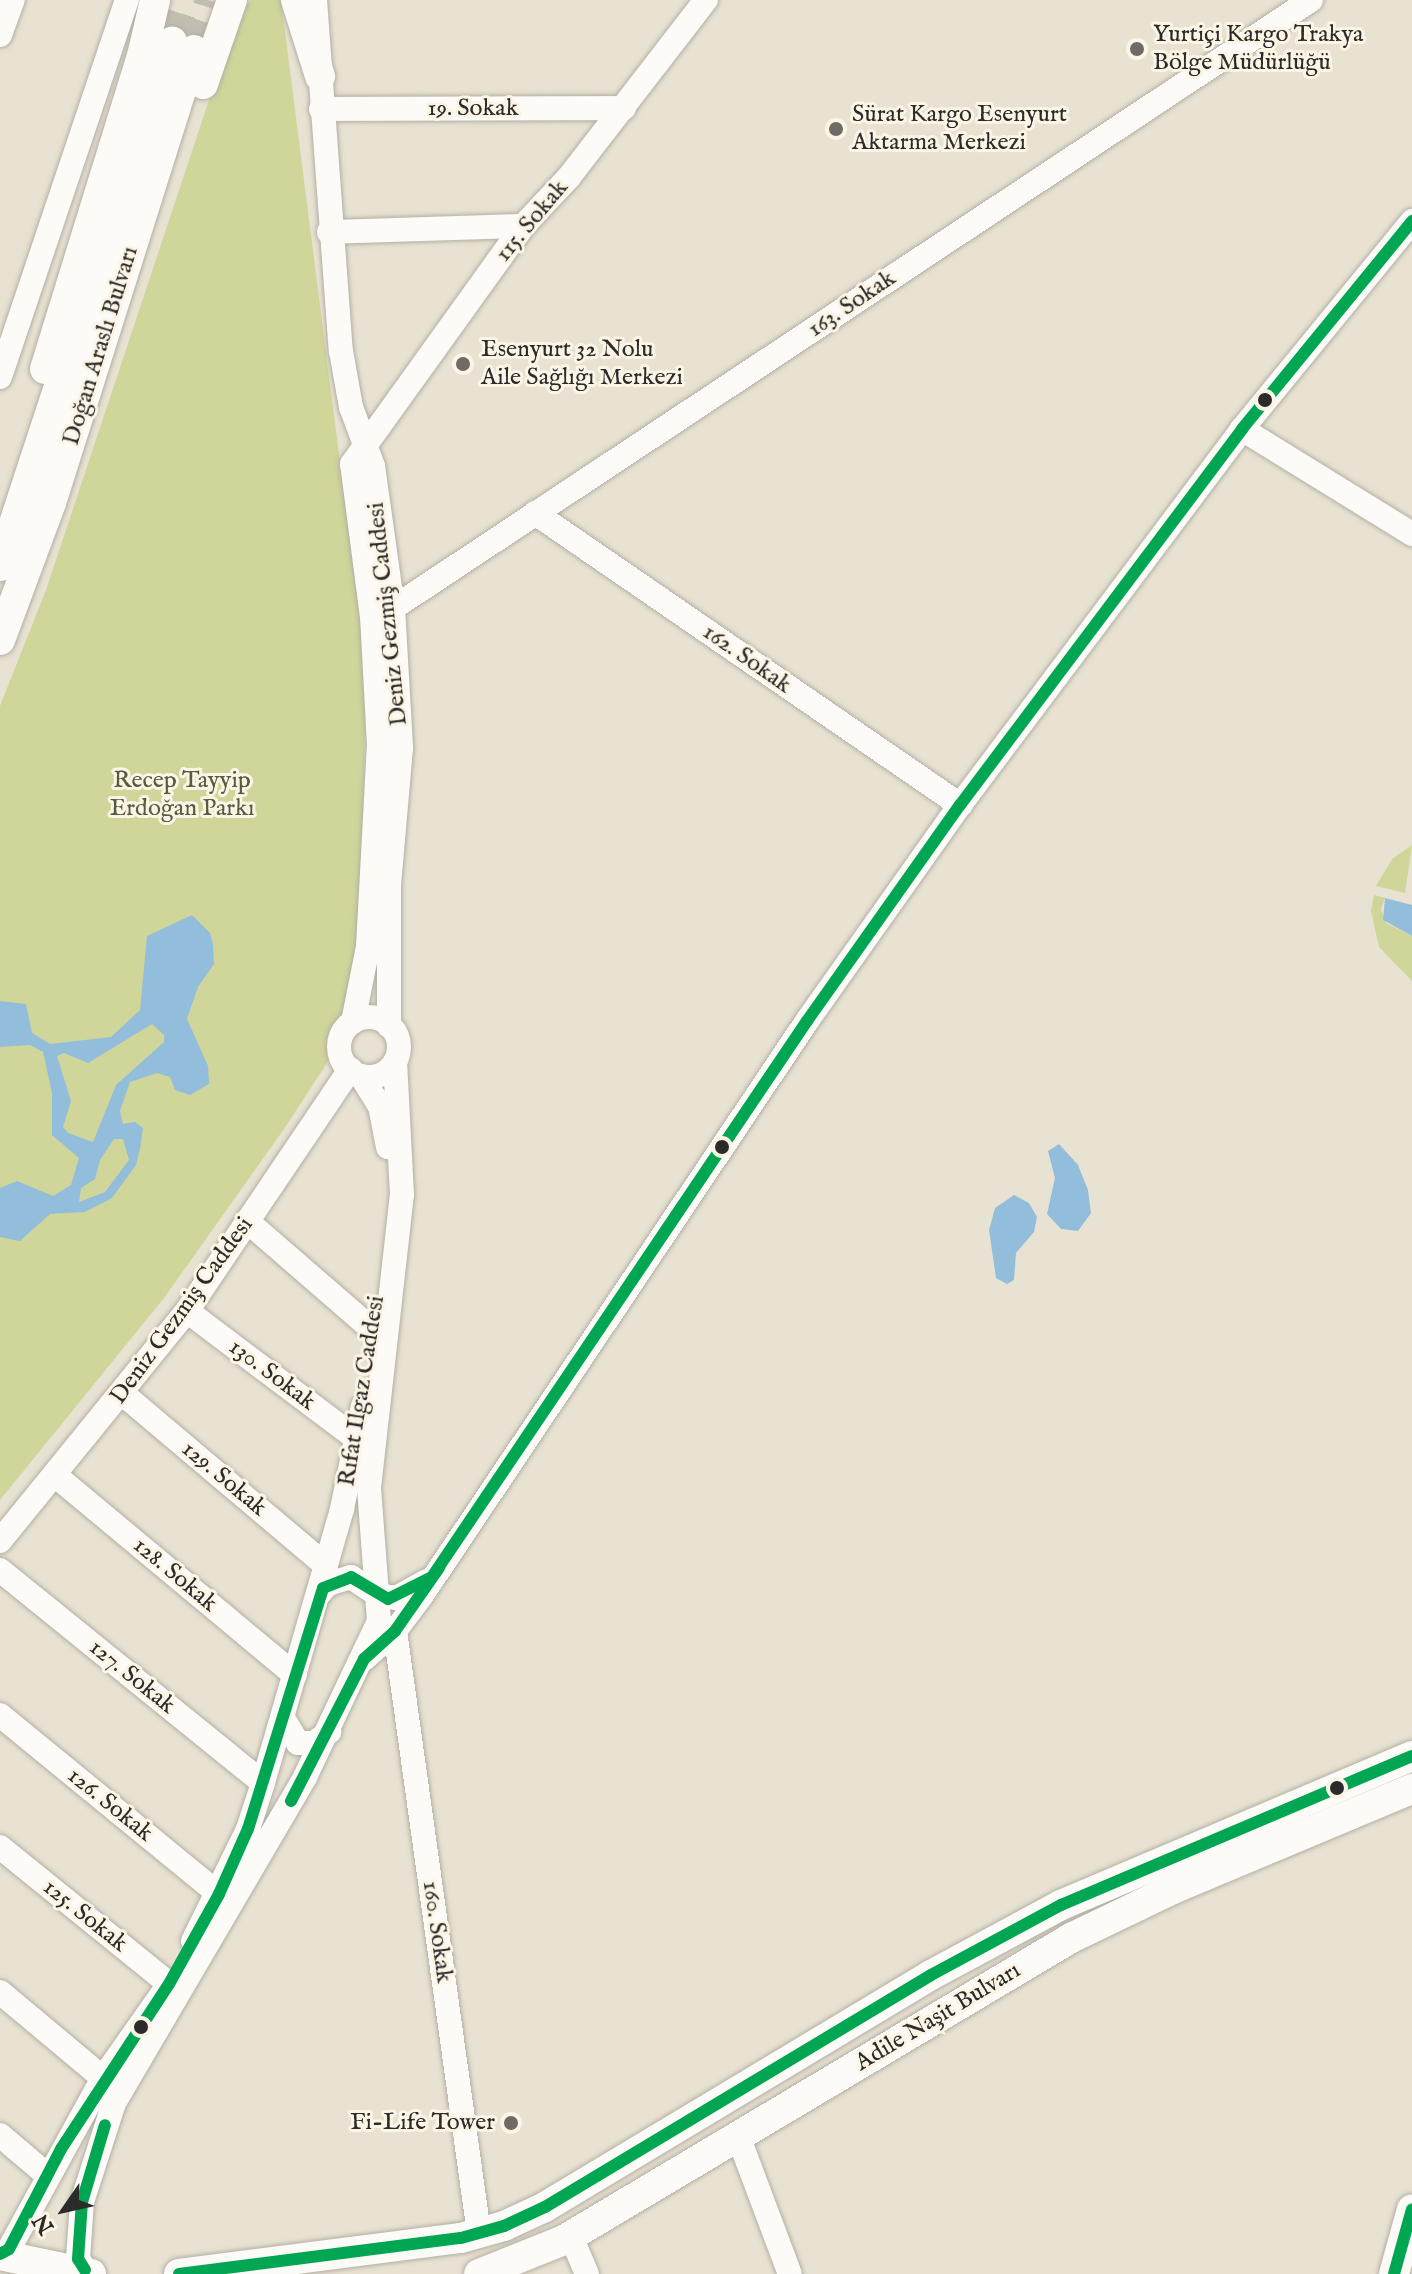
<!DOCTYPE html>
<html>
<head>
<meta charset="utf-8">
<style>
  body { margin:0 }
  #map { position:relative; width:1412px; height:2274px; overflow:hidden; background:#e8e2d2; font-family:"IM FELL English",serif }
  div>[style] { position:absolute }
  .green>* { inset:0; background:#d0d59a }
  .water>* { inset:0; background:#92bedc }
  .major-tunnel>* { height:30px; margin-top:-15px; transform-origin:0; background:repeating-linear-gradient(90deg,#c2bdb1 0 30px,transparent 0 45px) }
  .roads { filter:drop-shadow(0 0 2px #b3afa5) drop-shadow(0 0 2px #b3afa5) }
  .minor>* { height:24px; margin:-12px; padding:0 12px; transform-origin:12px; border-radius:12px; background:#fcfbf8 }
  .minor>.ring { margin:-12px; padding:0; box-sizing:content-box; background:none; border:24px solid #fcfbf8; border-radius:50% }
  .major>* { height:30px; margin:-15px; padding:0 15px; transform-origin:15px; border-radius:15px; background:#fcfbf8 }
  .bus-1>* { height:12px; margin:-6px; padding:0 6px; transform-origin:6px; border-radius:6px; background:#00a651 }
  .dots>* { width:22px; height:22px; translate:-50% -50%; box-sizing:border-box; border:4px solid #fcf5e5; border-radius:50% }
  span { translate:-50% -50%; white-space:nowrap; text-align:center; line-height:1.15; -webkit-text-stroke:6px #fcf5e5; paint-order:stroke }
  .poi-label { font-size:24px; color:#2b2b2b }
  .left { translate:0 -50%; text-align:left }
  .right { translate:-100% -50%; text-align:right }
  .street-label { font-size:24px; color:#2b2b2b }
  .park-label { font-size:24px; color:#575b3f }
  .north { position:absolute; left:24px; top:2170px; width:80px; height:80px; -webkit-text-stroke:6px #fcf5e5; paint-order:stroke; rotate:236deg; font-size:22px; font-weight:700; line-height:32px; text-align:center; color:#2b2b2b }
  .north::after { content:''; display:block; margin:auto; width:28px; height:36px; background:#2b2b2b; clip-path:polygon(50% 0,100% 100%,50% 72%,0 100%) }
</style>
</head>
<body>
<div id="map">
  <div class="green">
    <div style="clip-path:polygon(251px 0,281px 0,366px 666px,362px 885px,353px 1000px,327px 1063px,284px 1129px,164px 1298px,0 1500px,0 706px,46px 590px,236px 19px)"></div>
    <div style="clip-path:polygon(1412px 845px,1405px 893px,1376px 886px,1392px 859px)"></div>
    <div style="clip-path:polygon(1374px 895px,1385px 898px,1381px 909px,1386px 923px,1412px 936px,1412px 981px,1379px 947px,1371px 911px)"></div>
  </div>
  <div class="water">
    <div style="clip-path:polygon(1385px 898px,1412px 905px,1412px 936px,1383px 920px)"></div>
    <div style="clip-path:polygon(evenodd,192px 915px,210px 933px,213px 944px,214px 964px,198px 987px,187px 1019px,208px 1066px,209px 1084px,190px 1095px,175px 1090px,170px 1077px,157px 1073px,130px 1082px,120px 1111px,123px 1124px,135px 1122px,143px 1128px,140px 1149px,136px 1165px,112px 1198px,85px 1212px,50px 1214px,20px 1241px,0 1237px,0 1188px,17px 1181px,53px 1196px,71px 1185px,79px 1158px,52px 1135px,52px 1093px,43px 1052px,30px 1045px,0 1047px,0 1001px,26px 1004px,32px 1033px,50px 1044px,111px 1037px,140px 1010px,147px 936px,192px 915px,152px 1024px,164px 1035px,164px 1042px,116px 1085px,93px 1142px,68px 1133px,63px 1127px,71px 1101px,57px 1056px,64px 1053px,88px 1063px,152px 1024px,192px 915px,114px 1139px,123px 1139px,129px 1160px,105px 1192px,79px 1202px,81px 1188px,95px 1179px,100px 1160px,114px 1139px)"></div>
    <div style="clip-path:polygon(1059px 1144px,1078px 1165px,1088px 1190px,1091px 1213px,1078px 1231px,1061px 1229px,1047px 1214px,1055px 1178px,1048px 1151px)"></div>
    <div style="clip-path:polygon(1014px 1195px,1029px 1203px,1037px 1217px,1034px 1232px,1016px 1253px,1014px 1280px,1007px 1284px,996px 1278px,989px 1230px,995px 1208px)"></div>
  </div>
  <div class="major-tunnel">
    <div style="left:172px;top:42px;width:44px;rotate:-72.8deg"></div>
    <div style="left:194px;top:50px;width:52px;rotate:-72.3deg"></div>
  </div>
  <div class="roads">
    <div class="minor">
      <div style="left:315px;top:0;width:352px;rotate:85.8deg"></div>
      <div style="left:341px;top:351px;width:57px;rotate:79.9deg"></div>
      <div style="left:351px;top:407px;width:63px;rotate:69.6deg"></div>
      <div style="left:373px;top:466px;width:143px;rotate:82deg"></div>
      <div style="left:393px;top:608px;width:140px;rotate:86.7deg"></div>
      <div style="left:401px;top:748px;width:139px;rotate:95deg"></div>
      <div style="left:389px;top:886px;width:140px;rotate:90deg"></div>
      <div style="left:0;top:35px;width:37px;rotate:-70deg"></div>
      <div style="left:321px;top:109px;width:303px;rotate:-0.2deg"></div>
      <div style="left:329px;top:232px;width:194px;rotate:-1.8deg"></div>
      <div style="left:0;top:377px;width:398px;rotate:-71.4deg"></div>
      <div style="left:1242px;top:429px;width:200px;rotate:31.7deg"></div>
      <div style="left:535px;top:513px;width:516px;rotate:34.49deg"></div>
      <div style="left:393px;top:608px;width:1101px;rotate:-33.52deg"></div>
      <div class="ring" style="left:339px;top:1017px;width:36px;height:36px"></div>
      <div style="left:353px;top:1022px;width:76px;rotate:-78.7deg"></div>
      <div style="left:368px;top:947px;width:202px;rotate:-86.9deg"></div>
      <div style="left:379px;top:745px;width:128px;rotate:-93.1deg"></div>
      <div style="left:372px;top:617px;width:154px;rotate:-97.4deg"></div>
      <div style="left:352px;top:464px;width:293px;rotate:-54.3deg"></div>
      <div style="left:523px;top:226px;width:67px;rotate:-46.8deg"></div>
      <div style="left:569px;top:177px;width:224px;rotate:-52.3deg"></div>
      <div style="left:361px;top:1076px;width:36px;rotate:58deg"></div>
      <div style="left:380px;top:1106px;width:42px;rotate:79deg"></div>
      <div style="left:247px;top:1221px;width:167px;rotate:40.9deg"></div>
      <div style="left:187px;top:1311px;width:214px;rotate:37deg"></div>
      <div style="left:123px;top:1394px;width:263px;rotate:40.2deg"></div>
      <div style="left:56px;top:1476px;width:311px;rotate:39.8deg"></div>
      <div style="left:0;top:1541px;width:296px;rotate:-50.9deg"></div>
      <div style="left:187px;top:1311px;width:292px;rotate:-56deg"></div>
      <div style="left:0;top:1570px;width:338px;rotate:39deg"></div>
      <div style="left:319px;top:1594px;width:13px;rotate:-48deg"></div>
      <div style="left:328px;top:1584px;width:24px;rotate:-17deg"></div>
      <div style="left:351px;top:1577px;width:32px;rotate:34deg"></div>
      <div style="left:378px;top:1595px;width:18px;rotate:9deg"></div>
      <div style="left:396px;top:1598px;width:35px;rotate:-29deg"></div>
      <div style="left:395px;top:1631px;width:608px;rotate:82.06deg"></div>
      <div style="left:364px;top:1659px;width:42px;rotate:-42.1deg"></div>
      <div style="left:395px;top:1631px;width:45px;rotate:-53.1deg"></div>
      <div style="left:422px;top:1595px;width:691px;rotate:-56.15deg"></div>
      <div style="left:807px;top:1021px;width:265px;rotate:-54.7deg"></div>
      <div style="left:960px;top:805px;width:470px;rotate:-53.1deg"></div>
      <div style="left:1242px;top:429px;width:269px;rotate:-50.7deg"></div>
      <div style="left:0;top:1715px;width:283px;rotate:39.3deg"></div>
      <div style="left:283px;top:1718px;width:29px;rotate:59deg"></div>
      <div style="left:298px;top:1743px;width:16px"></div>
      <div style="left:314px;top:1743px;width:19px;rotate:-36deg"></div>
      <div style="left:0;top:1847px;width:218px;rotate:39deg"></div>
      <div style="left:193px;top:1941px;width:125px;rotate:-63.8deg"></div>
      <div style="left:248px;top:1829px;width:48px;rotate:-71.9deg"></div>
      <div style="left:263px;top:1783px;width:285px;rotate:-73.9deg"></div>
      <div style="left:342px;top:1509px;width:105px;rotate:-78.5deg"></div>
      <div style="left:0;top:1992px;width:134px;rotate:39.9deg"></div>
      <div style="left:0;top:2135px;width:60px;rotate:40.3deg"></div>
      <div style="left:738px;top:2136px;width:147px;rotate:69.4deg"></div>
      <div style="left:570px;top:2234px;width:43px;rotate:67deg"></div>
      <div style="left:0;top:2254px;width:10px;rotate:-29deg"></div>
      <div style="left:9px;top:2249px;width:195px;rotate:-61.2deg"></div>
      <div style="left:103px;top:2078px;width:111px;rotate:-54.9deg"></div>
      <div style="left:85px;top:2270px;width:13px;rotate:-122deg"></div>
      <div style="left:78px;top:2259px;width:57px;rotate:-86deg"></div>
      <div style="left:82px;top:2202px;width:104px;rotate:-72.1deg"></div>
      <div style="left:114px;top:2103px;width:378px;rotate:-59.6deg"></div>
      <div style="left:305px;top:1777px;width:173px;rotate:-64.6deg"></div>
      <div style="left:379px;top:1621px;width:133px;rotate:-94.3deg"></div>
      <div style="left:369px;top:1488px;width:295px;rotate:-83.6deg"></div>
      <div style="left:402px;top:1195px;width:133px;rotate:-93deg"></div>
    </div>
    <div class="major">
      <div style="left:296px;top:0;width:80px;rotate:72.5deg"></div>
      <div style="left:203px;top:84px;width:89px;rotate:-71deg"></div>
      <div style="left:45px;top:369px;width:328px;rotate:-72.8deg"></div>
      <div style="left:142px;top:56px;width:57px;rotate:-76.9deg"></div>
      <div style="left:0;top:566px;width:552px;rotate:-71.83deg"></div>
      <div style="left:0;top:640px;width:146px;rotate:-69.6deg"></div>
      <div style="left:51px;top:503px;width:475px;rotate:-72.5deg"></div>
      <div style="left:0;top:2255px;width:93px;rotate:11.8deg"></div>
      <div style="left:179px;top:2274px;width:284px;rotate:-7.3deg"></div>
      <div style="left:461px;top:2238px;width:45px;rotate:-15.6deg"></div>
      <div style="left:504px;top:2226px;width:45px;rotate:-24.9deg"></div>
      <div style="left:545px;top:2207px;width:450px;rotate:-31deg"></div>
      <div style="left:931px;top:1975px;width:148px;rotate:-28.3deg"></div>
      <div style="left:1061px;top:1905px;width:381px;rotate:-23deg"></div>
      <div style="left:479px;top:2274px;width:92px;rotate:-21.8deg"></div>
      <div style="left:564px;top:2240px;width:590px;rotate:-30.78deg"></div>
      <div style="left:1071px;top:1938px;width:115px;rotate:-25.7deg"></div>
      <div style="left:1175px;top:1888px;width:257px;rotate:-22.7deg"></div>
      <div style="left:1394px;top:2274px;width:67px;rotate:-74.5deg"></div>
    </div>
  </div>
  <div class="bus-1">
    <div style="left:291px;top:1801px;width:160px;rotate:-62.8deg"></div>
    <div style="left:364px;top:1659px;width:42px;rotate:-42.1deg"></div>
    <div style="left:395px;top:1631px;width:77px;rotate:-55.1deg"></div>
    <div style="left:0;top:2254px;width:10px;rotate:-29deg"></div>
    <div style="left:9px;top:2249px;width:113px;rotate:-62.5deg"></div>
    <div style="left:61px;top:2149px;width:197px;rotate:-56.8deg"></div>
    <div style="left:169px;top:1984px;width:103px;rotate:-60.9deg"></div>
    <div style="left:219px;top:1894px;width:71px;rotate:-66deg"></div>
    <div style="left:248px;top:1829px;width:252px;rotate:-72.7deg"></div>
    <div style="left:323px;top:1588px;width:30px;rotate:-21deg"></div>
    <div style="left:351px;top:1577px;width:43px;rotate:30.7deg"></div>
    <div style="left:388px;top:1599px;width:49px;rotate:-26.6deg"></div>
    <div style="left:432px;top:1577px;width:671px;rotate:-56deg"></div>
    <div style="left:807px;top:1021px;width:265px;rotate:-54.7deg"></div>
    <div style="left:960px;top:805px;width:470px;rotate:-53.1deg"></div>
    <div style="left:1242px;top:429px;width:269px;rotate:-50.7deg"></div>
    <div style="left:85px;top:2270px;width:13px;rotate:-122deg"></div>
    <div style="left:78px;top:2259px;width:57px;rotate:-86deg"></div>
    <div style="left:82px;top:2202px;width:80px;rotate:-73.4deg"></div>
    <div style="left:179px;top:2274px;width:284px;rotate:-7.3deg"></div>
    <div style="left:461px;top:2238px;width:45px;rotate:-15.6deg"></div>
    <div style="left:504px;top:2226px;width:45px;rotate:-24.9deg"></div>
    <div style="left:545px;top:2207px;width:450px;rotate:-31deg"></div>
    <div style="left:931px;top:1975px;width:148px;rotate:-28.3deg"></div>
    <div style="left:1061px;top:1905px;width:381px;rotate:-23deg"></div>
    <div style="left:1394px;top:2274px;width:67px;rotate:-74.5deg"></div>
  </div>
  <div class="dots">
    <div style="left:1137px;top:49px;background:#6d6b65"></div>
    <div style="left:836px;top:129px;background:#6d6b65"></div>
    <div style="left:463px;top:364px;background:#6d6b65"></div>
    <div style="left:1265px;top:400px;background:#2b2b2b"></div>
    <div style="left:722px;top:1147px;background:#2b2b2b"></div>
    <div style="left:1337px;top:1788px;background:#2b2b2b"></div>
    <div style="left:141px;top:2027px;background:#2b2b2b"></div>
    <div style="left:511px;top:2123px;background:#6d6b65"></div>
  </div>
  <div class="poi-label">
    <span class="left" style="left:1153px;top:49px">Yurtiçi Kargo Trakya<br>Bölge Müdürlüğü</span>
    <span class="left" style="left:852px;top:129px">Sürat Kargo Esenyurt<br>Aktarma Merkezi</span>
    <span class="left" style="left:481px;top:364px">Esenyurt 32 Nolu<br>Aile Sağlığı Merkezi</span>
    <span class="right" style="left:495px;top:2123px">Fi-Life Tower</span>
  </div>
  <div class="street-label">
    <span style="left:473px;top:109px">19. Sokak</span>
    <span style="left:532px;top:221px;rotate:-50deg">115. Sokak</span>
    <span style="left:852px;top:304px;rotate:-34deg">163. Sokak</span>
    <span style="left:101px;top:346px;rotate:-73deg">Doğan Araslı Bulvarı</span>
    <span style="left:388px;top:614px;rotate:-96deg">Deniz Gezmiş Caddesi</span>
    <span style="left:747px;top:659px;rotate:35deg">162. Sokak</span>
    <span style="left:182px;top:1311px;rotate:-54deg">Deniz Gezmiş Caddesi</span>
    <span style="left:272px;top:1375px;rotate:37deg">130. Sokak</span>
    <span style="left:362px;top:1391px;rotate:-81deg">Rıfat Ilgaz Caddesi</span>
    <span style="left:224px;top:1479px;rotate:40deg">129. Sokak</span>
    <span style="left:175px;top:1575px;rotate:40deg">128. Sokak</span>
    <span style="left:132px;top:1677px;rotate:39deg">127. Sokak</span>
    <span style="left:110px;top:1805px;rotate:39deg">126. Sokak</span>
    <span style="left:85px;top:1916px;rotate:39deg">125. Sokak</span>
    <span style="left:437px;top:1932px;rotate:82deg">160. Sokak</span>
    <span style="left:938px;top:2017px;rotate:-31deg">Adile Naşit Bulvarı</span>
  </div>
  <div class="park-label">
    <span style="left:182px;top:795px">Recep Tayyip<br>Erdoğan Parkı</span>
  </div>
  <div class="north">N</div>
</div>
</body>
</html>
